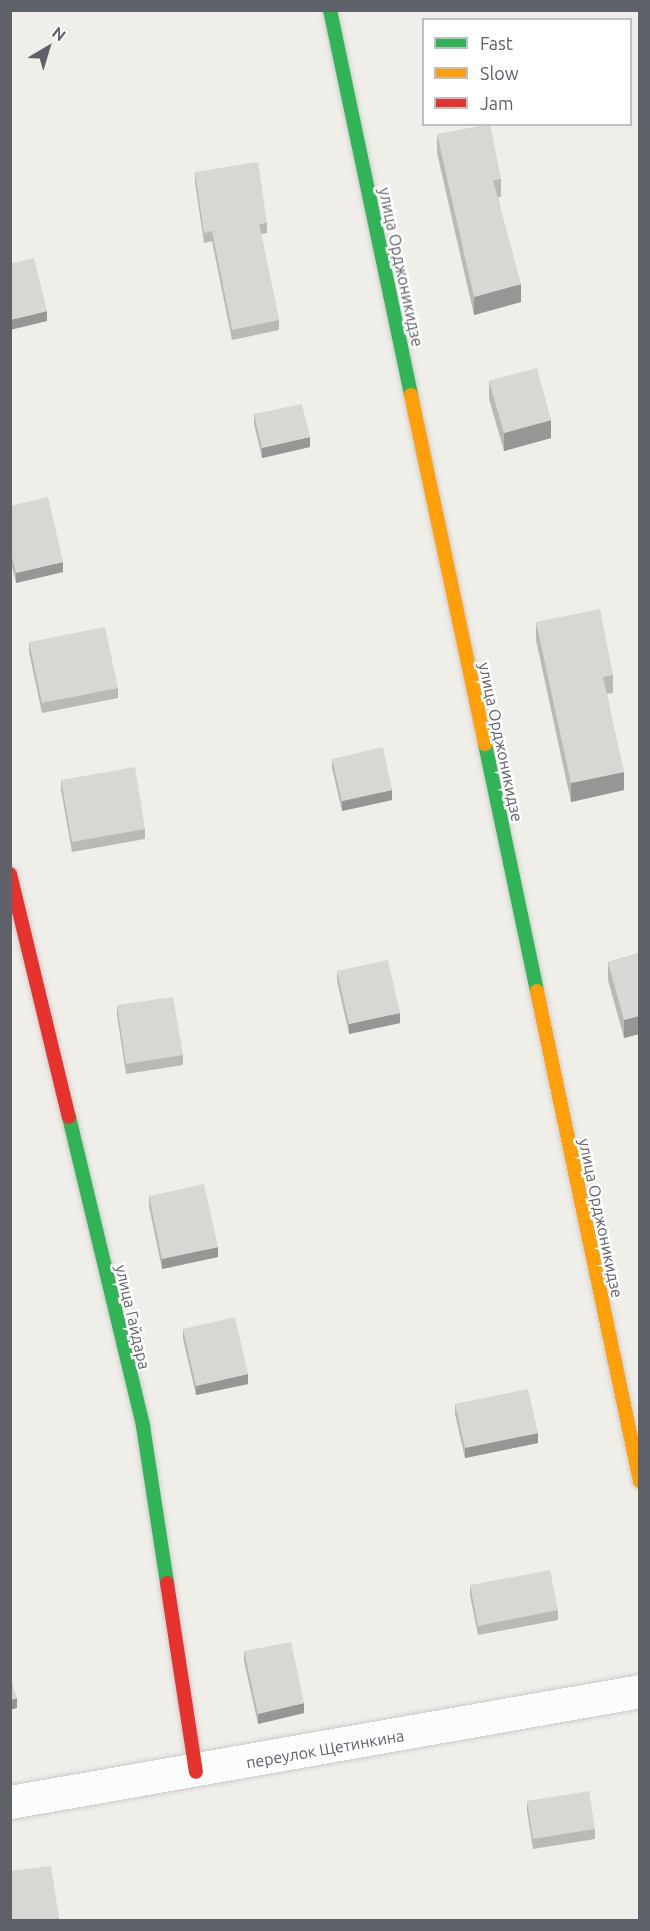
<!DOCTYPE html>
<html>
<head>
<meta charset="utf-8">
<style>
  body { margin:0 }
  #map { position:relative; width:650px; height:1931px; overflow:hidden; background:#efeee9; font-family:Ubuntu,sans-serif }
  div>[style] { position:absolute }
  .roads { filter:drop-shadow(0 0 2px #cccbcb) drop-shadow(0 0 2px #cccbcb) }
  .street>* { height:33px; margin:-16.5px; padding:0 16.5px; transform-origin:16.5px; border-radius:16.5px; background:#fdfcfc }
  .fast>* { height:14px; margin:-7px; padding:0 7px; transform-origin:7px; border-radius:7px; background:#30b455 }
  .slow>* { height:14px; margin:-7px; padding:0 7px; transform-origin:7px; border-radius:7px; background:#ff9f0a }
  .jam>* { height:14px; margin:-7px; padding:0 7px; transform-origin:7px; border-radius:7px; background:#e5322d }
  .wall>* { inset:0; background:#bab9b6 }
  .shaded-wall>* { inset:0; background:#979694 }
  .building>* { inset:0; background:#d8d7d4 }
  span { translate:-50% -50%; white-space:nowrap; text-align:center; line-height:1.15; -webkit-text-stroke:5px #fff; paint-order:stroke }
  .street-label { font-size:16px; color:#5e6168 }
  .frame { position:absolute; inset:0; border:12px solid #5e6168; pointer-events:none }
  .legend { position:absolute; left:422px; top:18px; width:210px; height:108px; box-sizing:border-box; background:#fff; border:2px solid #bfc0c3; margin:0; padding:8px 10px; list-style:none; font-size:18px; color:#5e6168 }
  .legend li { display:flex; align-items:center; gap:12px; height:30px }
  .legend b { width:30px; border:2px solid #bfc0c3 }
  .north { position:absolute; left:18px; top:18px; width:60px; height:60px; -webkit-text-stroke:4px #fff; paint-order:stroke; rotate:38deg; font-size:16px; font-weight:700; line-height:24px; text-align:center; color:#5e6168 }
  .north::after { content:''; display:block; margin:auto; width:21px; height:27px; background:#5e6168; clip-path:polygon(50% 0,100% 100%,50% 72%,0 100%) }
</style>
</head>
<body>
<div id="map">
  <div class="roads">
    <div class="street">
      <div style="left:10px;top:1802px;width:640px;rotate:-9.99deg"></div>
    </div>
    <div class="fast">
      <div style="left:330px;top:10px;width:393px;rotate:78.1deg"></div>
      <div style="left:485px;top:744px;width:252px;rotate:78.1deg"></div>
      <div style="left:69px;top:1117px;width:318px;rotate:76.5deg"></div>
      <div style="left:143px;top:1426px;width:159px;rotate:81.3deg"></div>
    </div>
    <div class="slow">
      <div style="left:411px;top:395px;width:357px;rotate:78deg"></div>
      <div style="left:537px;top:991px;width:501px;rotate:78.13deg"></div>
    </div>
    <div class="jam">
      <div style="left:10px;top:874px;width:250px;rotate:76.4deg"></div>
      <div style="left:167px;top:1583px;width:191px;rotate:81.3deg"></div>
    </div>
  </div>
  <div class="wall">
    <div style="clip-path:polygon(437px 134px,501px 179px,501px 197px,498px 197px,521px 302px,474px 315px,437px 153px)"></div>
    <div style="clip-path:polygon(195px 172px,267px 223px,267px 233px,261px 234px,279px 320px,279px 330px,232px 340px,212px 241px,204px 243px,195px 182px)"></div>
    <div style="clip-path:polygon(489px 381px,551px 438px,504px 451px,489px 399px)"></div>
    <div style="clip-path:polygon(254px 414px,310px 447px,262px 458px,254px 424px)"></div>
    <div style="clip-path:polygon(10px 506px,63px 572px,16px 583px,10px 558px)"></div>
    <div style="clip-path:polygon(536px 622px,613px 675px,613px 693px,607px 694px,624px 790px,571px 802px,536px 640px)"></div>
    <div style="clip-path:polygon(29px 642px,118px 688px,118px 698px,42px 713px,29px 652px)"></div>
    <div style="clip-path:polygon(332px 759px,392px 800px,342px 811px,332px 768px)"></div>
    <div style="clip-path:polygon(61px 780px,145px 829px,145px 839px,72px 852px,61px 790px)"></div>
    <div style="clip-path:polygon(639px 953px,639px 1034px,624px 1038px,608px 980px,608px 962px)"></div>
    <div style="clip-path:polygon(337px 971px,400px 1023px,349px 1034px,337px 981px)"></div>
    <div style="clip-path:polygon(117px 1005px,183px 1055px,183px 1065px,126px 1074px,117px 1015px)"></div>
    <div style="clip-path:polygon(149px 1196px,218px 1257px,162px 1269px,149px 1206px)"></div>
    <div style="clip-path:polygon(183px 1329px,248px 1384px,196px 1395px,183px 1339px)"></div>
    <div style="clip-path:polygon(455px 1404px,538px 1443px,465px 1458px,455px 1414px)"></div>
    <div style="clip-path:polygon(470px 1585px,558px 1610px,558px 1620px,478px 1635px,470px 1595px)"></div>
    <div style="clip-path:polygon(244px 1651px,304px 1713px,258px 1724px,244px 1661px)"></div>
    <div style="clip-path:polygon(527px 1801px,595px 1829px,595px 1839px,533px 1849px,527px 1811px)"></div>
    <div style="clip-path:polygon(59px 1918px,59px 1920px,10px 1920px)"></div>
  </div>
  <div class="shaded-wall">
    <div style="clip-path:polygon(521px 284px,521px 302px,474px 315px,474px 297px)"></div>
    <div style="clip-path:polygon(47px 311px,47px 321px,10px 330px,10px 320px)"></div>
    <div style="clip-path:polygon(551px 420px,551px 438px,504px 451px,504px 433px)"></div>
    <div style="clip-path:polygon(310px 437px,310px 447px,262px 458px,262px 448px)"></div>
    <div style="clip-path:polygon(63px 562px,63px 572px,16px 583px,16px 573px)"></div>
    <div style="clip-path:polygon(624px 772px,624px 790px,571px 802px,571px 783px)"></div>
    <div style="clip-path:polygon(392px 790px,392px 800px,342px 811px,342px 801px)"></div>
    <div style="clip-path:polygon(400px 1013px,400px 1023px,349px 1034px,349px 1024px)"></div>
    <div style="clip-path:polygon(639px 1016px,639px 1034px,624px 1038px,624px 1020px)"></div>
    <div style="clip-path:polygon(218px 1247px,218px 1257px,162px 1269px,162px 1259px)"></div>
    <div style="clip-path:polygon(248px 1374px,248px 1384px,196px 1395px,196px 1386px)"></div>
    <div style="clip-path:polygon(538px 1433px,538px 1443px,465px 1458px,465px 1448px)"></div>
    <div style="clip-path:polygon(17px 1698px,17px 1708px,10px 1710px,10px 1700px)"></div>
    <div style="clip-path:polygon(304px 1703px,304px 1713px,258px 1724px,258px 1714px)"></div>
  </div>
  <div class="building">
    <div style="clip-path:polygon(490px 124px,501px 179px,493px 180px,521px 284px,474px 297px,437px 134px)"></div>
    <div style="clip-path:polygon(258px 162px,267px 223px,259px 224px,279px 320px,232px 330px,212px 231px,204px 233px,195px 172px)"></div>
    <div style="clip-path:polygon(34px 258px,47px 311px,10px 320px,10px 264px)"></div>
    <div style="clip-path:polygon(537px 368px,551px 420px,504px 433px,489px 381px)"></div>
    <div style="clip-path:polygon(302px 404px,310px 437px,262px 448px,254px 414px)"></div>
    <div style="clip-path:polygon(48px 497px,63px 562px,16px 573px,10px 549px,10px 506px)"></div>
    <div style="clip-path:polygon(600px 609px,613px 675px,603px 677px,624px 772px,571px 783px,536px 622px)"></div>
    <div style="clip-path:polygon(105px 627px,118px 688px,42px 703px,29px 642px)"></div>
    <div style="clip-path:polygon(383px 747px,392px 790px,342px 801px,332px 759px)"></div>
    <div style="clip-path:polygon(135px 767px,145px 829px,72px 842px,61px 780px)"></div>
    <div style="clip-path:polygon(639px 953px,639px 1016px,624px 1020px,608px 962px)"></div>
    <div style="clip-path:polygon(388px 960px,400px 1013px,349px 1024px,337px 971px)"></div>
    <div style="clip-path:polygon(173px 997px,183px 1055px,126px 1064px,117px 1005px)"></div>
    <div style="clip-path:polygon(204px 1184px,218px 1247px,162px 1259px,149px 1196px)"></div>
    <div style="clip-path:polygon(235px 1317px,248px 1374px,196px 1386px,183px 1329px)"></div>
    <div style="clip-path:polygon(528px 1389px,538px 1433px,465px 1448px,455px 1404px)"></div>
    <div style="clip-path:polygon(550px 1570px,558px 1610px,478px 1626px,470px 1585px)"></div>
    <div style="clip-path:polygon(291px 1642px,304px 1703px,258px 1714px,244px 1651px)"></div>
    <div style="clip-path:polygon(10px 1676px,17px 1698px,10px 1700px)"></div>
    <div style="clip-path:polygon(589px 1791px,595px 1829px,533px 1839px,527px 1801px)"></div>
    <div style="clip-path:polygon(51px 1866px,59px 1918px,39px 1920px,11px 1920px,10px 1871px)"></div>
  </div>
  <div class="street-label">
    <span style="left:401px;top:267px;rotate:78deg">улица Орджоникидзе</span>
    <span style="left:501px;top:742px;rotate:78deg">улица Орджоникидзе</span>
    <span style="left:601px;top:1218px;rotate:78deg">улица Орджоникидзе</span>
    <span style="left:133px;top:1317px;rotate:77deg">улица Гайдара</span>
    <span style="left:325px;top:1749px;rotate:-10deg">переулок Щетинкина</span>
  </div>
  <div class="frame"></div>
  <ul class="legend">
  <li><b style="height:8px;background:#30b455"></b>Fast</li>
  <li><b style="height:8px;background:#ff9f0a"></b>Slow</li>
  <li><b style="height:8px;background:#e5322d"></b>Jam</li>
  </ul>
  <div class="north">N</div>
</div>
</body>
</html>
